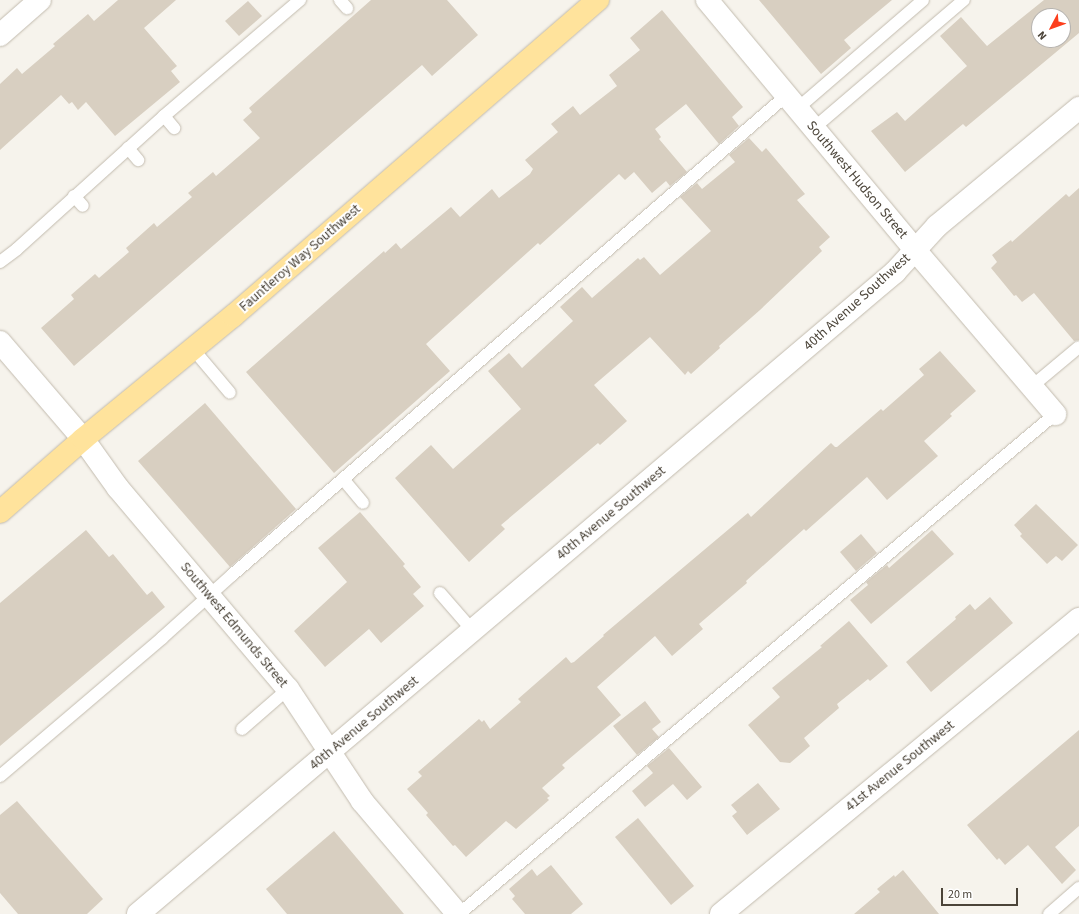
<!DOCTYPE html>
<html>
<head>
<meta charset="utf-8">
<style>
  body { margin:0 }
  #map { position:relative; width:1079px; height:914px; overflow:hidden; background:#f6f3ec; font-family:"Source Sans 3",sans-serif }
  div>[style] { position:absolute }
  .building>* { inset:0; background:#d8cfc1 }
  .roads { filter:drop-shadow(0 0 1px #c2bbae) drop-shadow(0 0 1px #c2bbae) }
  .service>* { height:12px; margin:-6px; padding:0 6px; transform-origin:6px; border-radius:6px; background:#fff }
  .minor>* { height:22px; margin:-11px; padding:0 11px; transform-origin:11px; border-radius:11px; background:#fff }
  .tertiary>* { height:22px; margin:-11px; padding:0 11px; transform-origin:11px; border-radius:11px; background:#fff }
  .primary>* { height:22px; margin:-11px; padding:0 11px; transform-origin:11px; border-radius:11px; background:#ffe39c }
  span { translate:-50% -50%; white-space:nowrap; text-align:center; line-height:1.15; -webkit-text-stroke:4px #fff; paint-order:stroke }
  .street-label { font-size:14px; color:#4b4439 }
  .north { position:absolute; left:1031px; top:8px; width:40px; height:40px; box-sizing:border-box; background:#fff; border:1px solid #b7b4b0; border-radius:50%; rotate:229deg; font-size:11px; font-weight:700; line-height:16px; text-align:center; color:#4b4439 }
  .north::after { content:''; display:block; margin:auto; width:14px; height:18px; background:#fc3f1d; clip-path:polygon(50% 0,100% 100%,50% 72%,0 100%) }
  .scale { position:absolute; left:941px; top:888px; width:77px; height:18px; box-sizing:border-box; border:2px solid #4b4439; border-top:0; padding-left:5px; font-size:12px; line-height:14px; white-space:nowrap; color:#4b4439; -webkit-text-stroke:3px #fff; paint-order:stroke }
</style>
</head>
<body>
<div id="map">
  <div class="building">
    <div style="clip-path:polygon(118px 0,176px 0,144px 28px,177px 66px,171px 71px,180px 82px,115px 136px,86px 102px,78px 110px,72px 102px,69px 104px,61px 95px,0 150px,0 84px,17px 68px,22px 74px,55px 46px,53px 44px,88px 14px,94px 21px)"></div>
    <div style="clip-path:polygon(371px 0,447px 0,478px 35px,432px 76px,422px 65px,74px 366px,41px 328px,74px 299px,71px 295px,95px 274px,99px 278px,129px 252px,126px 248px,154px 223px,157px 227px,192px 197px,188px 193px,213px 172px,216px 176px,260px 138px,243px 120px,252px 112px,249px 108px)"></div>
    <div style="clip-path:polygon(759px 0,892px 0,844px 40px,851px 48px,821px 74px)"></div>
    <div style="clip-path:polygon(evenodd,1044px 0,1079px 0,1079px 33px,966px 127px,963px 124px,905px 172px,871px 131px,897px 112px,905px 121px,967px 66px,940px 36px,961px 17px,987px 46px,1044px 0,1039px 16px,1063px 16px,1063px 40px,1039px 40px,1039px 16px)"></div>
    <div style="clip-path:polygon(248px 1px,262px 16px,239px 36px,225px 21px)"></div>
    <div style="clip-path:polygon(662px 10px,743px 107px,732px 117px,739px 126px,719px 144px,686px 104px,655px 129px,661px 137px,659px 139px,687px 172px,670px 186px,666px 181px,652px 193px,634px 172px,625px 180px,619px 174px,540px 245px,538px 243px,426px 344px,450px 371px,334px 473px,246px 372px,384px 251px,385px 253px,396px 243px,401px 249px,451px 207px,460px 217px,492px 189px,499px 198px,530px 174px,533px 169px,525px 160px,558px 132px,551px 124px,573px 106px,580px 115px,617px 86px,609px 75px,640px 50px,630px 38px)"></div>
    <div style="clip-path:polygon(749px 138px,762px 152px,766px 148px,805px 194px,797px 200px,830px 237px,819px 247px,822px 251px,760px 310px,719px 346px,720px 348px,691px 374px,688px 371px,685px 375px,650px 337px,594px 385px,627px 421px,600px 445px,598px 443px,501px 525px,505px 529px,469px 562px,395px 478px,431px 445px,453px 469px,521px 409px,488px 371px,509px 353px,522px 368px,573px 321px,560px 307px,582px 287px,592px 298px,638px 258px,640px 260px,644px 257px,660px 275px,711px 231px,680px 197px,697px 183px,702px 189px,735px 162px,729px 155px)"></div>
    <div style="clip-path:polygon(1079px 188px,1079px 340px,1074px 341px,1034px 293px,1022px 302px,1016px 295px,1014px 296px,991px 268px,997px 262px,992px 255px,1011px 240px,1012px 242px,1066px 194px,1069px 197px)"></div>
    <div style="clip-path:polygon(940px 351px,976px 391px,950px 414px,952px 416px,924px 441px,938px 456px,887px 500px,867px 477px,806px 531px,804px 529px,746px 581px,747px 583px,699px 624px,703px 629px,672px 656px,655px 636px,597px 687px,621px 715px,562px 765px,565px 768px,542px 788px,550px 796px,547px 798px,549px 800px,516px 829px,506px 821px,466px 857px,455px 845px,453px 846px,426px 815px,428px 813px,407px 789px,422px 776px,418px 772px,479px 719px,482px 722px,484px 720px,490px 729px,521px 702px,518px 699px,566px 657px,571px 663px,574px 662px,604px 636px,603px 635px,748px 513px,751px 517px,831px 443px,835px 447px,837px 447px,881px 409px,883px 411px,924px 375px,919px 369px)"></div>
    <div style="clip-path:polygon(205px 403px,296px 509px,230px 567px,138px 461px)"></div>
    <div style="clip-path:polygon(1036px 504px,1078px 545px,1062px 561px,1056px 556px,1047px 564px,1020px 536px,1022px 534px,1014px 525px)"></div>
    <div style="clip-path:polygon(360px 512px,405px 564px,403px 566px,421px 587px,413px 594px,424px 606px,381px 643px,369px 629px,325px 667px,294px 631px,347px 582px,318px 548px)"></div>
    <div style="clip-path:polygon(86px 530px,109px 557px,113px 554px,147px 595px,152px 591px,165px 607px,0 746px,0 603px)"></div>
    <div style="clip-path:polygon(932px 530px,954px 554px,871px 624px,850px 600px,868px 585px,866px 582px,887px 565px,889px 568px)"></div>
    <div style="clip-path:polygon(861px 534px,877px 553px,856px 571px,840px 552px)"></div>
    <div style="clip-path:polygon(990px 597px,1013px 623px,931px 692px,906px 662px,956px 619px,955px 617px,970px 604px,975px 610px)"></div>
    <div style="clip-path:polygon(849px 621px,888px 666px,870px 681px,868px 679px,837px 704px,839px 708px,804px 738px,810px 746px,790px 763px,780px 762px,748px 725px,780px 697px,772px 688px,822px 647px,820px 646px)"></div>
    <div style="clip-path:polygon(645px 701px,661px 722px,652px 729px,659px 737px,637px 755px,613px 726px)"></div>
    <div style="clip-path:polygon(1079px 730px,1079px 826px,1055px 847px,1076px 870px,1062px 884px,1028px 845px,1005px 865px,999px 858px,997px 860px,967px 825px)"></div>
    <div style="clip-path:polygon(669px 748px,702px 787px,687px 800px,673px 784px,645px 807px,632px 791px,653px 773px,647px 766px)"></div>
    <div style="clip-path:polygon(758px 783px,780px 809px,747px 835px,732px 816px,737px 812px,731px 805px)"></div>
    <div style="clip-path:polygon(17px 801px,103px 899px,87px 914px,18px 914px,0 893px,0 815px)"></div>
    <div style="clip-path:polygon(638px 818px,694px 886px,671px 905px,615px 837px)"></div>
    <div style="clip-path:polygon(334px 831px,404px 914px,287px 914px,266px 889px)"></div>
    <div style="clip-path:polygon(551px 865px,583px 904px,571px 914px,525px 914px,512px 899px,515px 896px,509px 889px,532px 869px,537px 876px)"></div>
    <div style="clip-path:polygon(903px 870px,939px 914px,854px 914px,880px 892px,877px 889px,894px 875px,895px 877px)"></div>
  </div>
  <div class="roads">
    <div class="service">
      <div style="left:340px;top:0;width:11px;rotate:49deg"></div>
      <div style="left:798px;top:108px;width:165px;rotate:-40.8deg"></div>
      <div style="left:164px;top:116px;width:16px;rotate:50deg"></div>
      <div style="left:814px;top:128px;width:197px;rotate:-40.5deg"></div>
      <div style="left:128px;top:148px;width:16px;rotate:50deg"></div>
      <div style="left:74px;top:196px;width:13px;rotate:48deg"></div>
      <div style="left:0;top:262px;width:21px;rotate:-37deg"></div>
      <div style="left:17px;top:249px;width:198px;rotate:-42.1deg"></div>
      <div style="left:164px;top:116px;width:179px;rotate:-40.5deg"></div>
      <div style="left:193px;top:349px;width:57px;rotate:49.9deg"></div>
      <div style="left:1031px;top:387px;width:62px;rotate:-39.8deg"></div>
      <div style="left:343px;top:479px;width:31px;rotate:50deg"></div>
      <div style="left:440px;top:593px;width:50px;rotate:49deg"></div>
      <div style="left:242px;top:729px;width:61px;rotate:-41deg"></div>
      <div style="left:0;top:776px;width:213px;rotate:-40.4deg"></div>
      <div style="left:162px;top:638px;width:94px;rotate:-42deg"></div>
      <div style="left:232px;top:575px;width:734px;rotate:-40.86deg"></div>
      <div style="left:459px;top:914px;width:778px;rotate:-39.99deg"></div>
      <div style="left:1049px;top:914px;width:40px;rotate:-41deg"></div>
    </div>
    <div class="minor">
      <div style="left:707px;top:0;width:325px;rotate:50.2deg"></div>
      <div style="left:915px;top:250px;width:216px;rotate:49.5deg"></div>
      <div style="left:0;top:35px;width:53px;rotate:-41.2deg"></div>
      <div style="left:0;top:342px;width:128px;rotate:49.4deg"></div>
      <div style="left:138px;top:914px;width:993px;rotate:-40.3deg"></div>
      <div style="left:895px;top:272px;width:62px;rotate:-47.6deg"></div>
      <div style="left:937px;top:226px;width:185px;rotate:-39.7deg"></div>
      <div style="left:721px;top:914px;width:464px;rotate:-39.5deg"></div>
    </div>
    <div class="tertiary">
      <div style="left:83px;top:439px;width:60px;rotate:54.5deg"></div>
      <div style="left:118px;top:488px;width:263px;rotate:49.8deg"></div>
      <div style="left:288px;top:689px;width:134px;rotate:56.5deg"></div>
      <div style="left:362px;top:801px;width:148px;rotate:49.7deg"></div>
    </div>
    <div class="primary">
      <div style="left:0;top:512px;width:111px;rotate:-41.3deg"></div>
      <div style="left:83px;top:439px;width:194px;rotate:-39.4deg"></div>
      <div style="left:233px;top:316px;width:483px;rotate:-40.9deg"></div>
    </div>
  </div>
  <div class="street-label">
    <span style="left:857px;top:180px;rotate:50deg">Southwest Hudson Street</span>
    <span style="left:300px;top:258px;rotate:-41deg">Fauntleroy Way Southwest</span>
    <span style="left:857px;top:302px;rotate:-42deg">40th Avenue Southwest</span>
    <span style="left:611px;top:513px;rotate:-40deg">40th Avenue Southwest</span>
    <span style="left:234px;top:625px;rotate:50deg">Southwest Edmunds Street</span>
    <span style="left:364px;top:723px;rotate:-40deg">40th Avenue Southwest</span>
    <span style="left:900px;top:766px;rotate:-39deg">41st Avenue Southwest</span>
  </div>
  <div class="north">N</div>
  <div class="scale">20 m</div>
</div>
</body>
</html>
